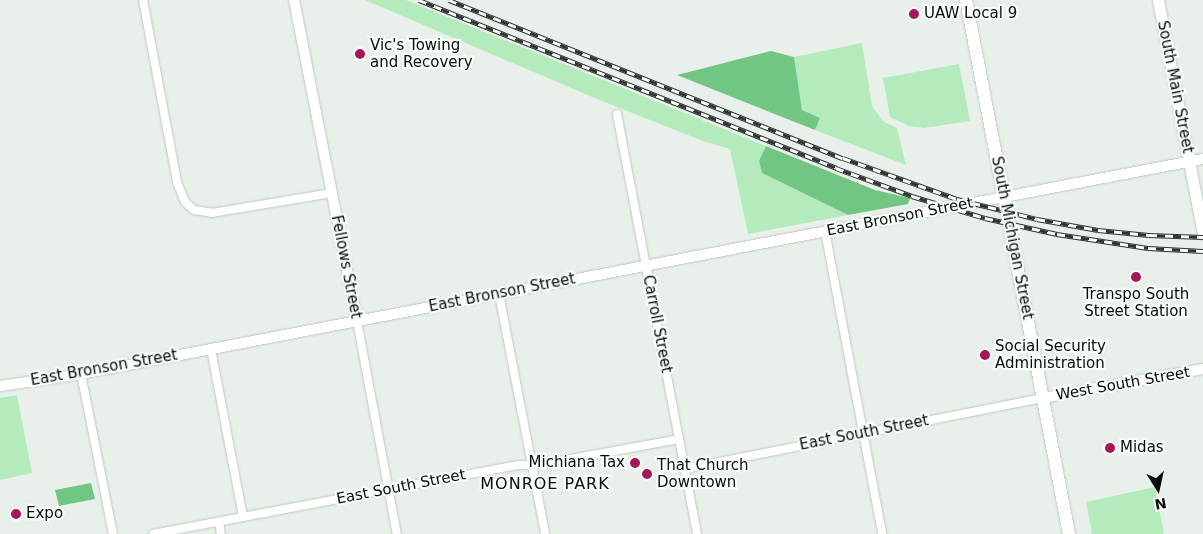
<!DOCTYPE html>
<html>
<head>
<meta charset="utf-8">
<style>
  body { margin:0 }
  #map { position:relative; width:1203px; height:534px; overflow:hidden; background:#e9f0ea; font-family:"DejaVu Sans",sans-serif }
  div>[style] { position:absolute }
  .green>* { inset:0; background:#b3ebbc }
  .forest>* { inset:0; background:#72c684 }
  .roads { filter:drop-shadow(0 0 1px #c1c7c2) drop-shadow(0 0 1px #c1c7c2) }
  .minor>* { height:8px; margin:-4px; padding:0 4px; transform-origin:4px; border-radius:4px; background:#fff }
  .tertiary>* { height:10px; margin:-5px; padding:0 5px; transform-origin:5px; border-radius:5px; background:#fff }
  .secondary>* { height:11px; margin:-5.5px; padding:0 5.5px; transform-origin:5.5px; border-radius:5.5px; background:#fff }
  .primary>* { height:12px; margin:-6px; padding:0 6px; transform-origin:6px; border-radius:6px; background:#fff }
  .rail>* { height:4.5px; margin-top:-2.25px; transform-origin:0; background:repeating-linear-gradient(90deg,#f7fdf8 0 8px,#313431 0 16px); box-sizing:border-box; border-block:1px solid #313431 }
  .dots>* { width:14px; height:14px; translate:-50% -50%; box-sizing:border-box; border:2px solid #f7fdf8; border-radius:50% }
  span { translate:-50% -50%; white-space:nowrap; text-align:center; line-height:1.15; -webkit-text-stroke:4.5px #f7fdf8; paint-order:stroke }
  .poi-label { font-size:15px; color:#0a0c0a }
  .left { translate:0 -50%; text-align:left }
  .right { translate:-100% -50%; text-align:right }
  .street-label { font-size:15px; color:#0a0c0a }
  .neighbourhood-label { font-size:16px; color:#0a0c0a; letter-spacing:1px }
  .north { position:absolute; left:1133px; top:464px; width:50px; height:50px; -webkit-text-stroke:4px #f7fdf8; paint-order:stroke; rotate:170deg; font-size:14px; font-weight:700; line-height:20px; text-align:center; color:#0a0c0a }
  .north::after { content:''; display:block; margin:auto; width:18px; height:22px; background:#0a0c0a; clip-path:polygon(50% 0,100% 100%,50% 72%,0 100%) }
</style>
</head>
<body>
<div id="map">
  <div class="green">
    <div style="clip-path:polygon(365px 0,406px 0,766px 146px,759px 161px,762px 173px,848px 215px,748px 234px,730px 149px,703px 141px,597px 99px)"></div>
    <div style="clip-path:polygon(862px 43px,872px 106px,884px 122px,897px 128px,906px 165px,815px 130px,820px 118px,802px 111px,794px 57px)"></div>
    <div style="clip-path:polygon(959px 64px,970px 121px,924px 128px,909px 126px,890px 117px,883px 78px)"></div>
    <div style="clip-path:polygon(17px 395px,32px 473px,0 480px,0 398px)"></div>
    <div style="clip-path:polygon(1155px 487px,1164px 534px,1092px 534px,1086px 502px)"></div>
  </div>
  <div class="forest">
    <div style="clip-path:polygon(771px 51px,794px 57px,802px 110px,820px 118px,815px 130px,677px 75px)"></div>
    <div style="clip-path:polygon(766px 146px,875px 190px,910px 198px,908px 204px,848px 215px,762px 173px,759px 161px)"></div>
    <div style="clip-path:polygon(91px 483px,95px 499px,59px 506px,55px 490px)"></div>
  </div>
  <div class="roads">
    <div class="minor">
      <div style="left:143px;top:0;width:185px;rotate:79.4deg"></div>
      <div style="left:177px;top:182px;width:22px;rotate:68deg"></div>
      <div style="left:185px;top:202px;width:12px;rotate:42deg"></div>
      <div style="left:194px;top:210px;width:18px;rotate:9deg"></div>
      <div style="left:212px;top:213px;width:122px;rotate:-9.5deg"></div>
      <div style="left:617px;top:114px;width:428px;rotate:79.2deg"></div>
      <div style="left:825px;top:231px;width:308px;rotate:79.3deg"></div>
      <div style="left:499px;top:294px;width:244px;rotate:79.1deg"></div>
      <div style="left:357px;top:321px;width:217px;rotate:79.4deg"></div>
      <div style="left:211px;top:349px;width:171px;rotate:79.2deg"></div>
      <div style="left:81px;top:374px;width:163px;rotate:78.7deg"></div>
      <div style="left:684px;top:469px;width:366px;rotate:-11.2deg"></div>
      <div style="left:219px;top:522px;width:12px;rotate:81deg"></div>
      <div style="left:153px;top:534px;width:372px;rotate:-10.7deg"></div>
      <div style="left:519px;top:465px;width:24px;rotate:-2deg"></div>
      <div style="left:543px;top:464px;width:138px;rotate:-10.4deg"></div>
    </div>
    <div class="tertiary">
      <div style="left:294px;top:0;width:327px;rotate:78.9deg"></div>
      <div style="left:0;top:386px;width:82px;rotate:-8.4deg"></div>
      <div style="left:81px;top:374px;width:1142px;rotate:-10.85deg"></div>
      <div style="left:1043px;top:398px;width:163px;rotate:-10.3deg"></div>
    </div>
    <div class="secondary">
      <div style="left:1158px;top:0;width:238px;rotate:79.1deg"></div>
    </div>
    <div class="primary">
      <div style="left:966px;top:0;width:544px;rotate:79.08deg"></div>
    </div>
  </div>
  <div class="rail">
    <div style="left:419px;top:0;width:450px;rotate:21.9deg"></div>
    <div style="left:836px;top:168px;width:81px;rotate:20.2deg"></div>
    <div style="left:912px;top:196px;width:76px;rotate:16.8deg"></div>
    <div style="left:985px;top:218px;width:74px;rotate:12.5deg"></div>
    <div style="left:1057px;top:234px;width:92px;rotate:8.7deg"></div>
    <div style="left:1148px;top:248px;width:55px;rotate:3.1deg"></div>
    <div style="left:449px;top:0;width:424px;rotate:21.9deg"></div>
    <div style="left:843px;top:158px;width:121px;rotate:19.8deg"></div>
    <div style="left:957px;top:199px;width:82px;rotate:14deg"></div>
    <div style="left:1037px;top:219px;width:62px;rotate:10.2deg"></div>
    <div style="left:1098px;top:230px;width:51px;rotate:5.6deg"></div>
    <div style="left:1149px;top:235px;width:54px;rotate:2.1deg"></div>
  </div>
  <div class="dots">
    <div style="left:914px;top:14px;background:#a5175a"></div>
    <div style="left:360px;top:54px;background:#a5175a"></div>
    <div style="left:1136px;top:277px;background:#a5175a"></div>
    <div style="left:985px;top:355px;background:#a5175a"></div>
    <div style="left:1110px;top:448px;background:#a5175a"></div>
    <div style="left:635px;top:463px;background:#a5175a"></div>
    <div style="left:647px;top:474px;background:#a5175a"></div>
    <div style="left:16px;top:514px;background:#a5175a"></div>
  </div>
  <div class="poi-label">
    <span class="left" style="left:924px;top:14px">UAW Local 9</span>
    <span class="left" style="left:370px;top:54px">Vic's Towing<br>and Recovery</span>
    <span style="left:1136px;top:303px">Transpo South<br>Street Station</span>
    <span class="left" style="left:995px;top:355px">Social Security<br>Administration</span>
    <span class="left" style="left:1120px;top:448px">Midas</span>
    <span class="right" style="left:625px;top:463px">Michiana Tax</span>
    <span class="left" style="left:657px;top:474px">That Church<br>Downtown</span>
    <span class="left" style="left:26px;top:514px">Expo</span>
  </div>
  <div class="street-label">
    <span style="left:1175px;top:87px;rotate:79deg">South Main Street</span>
    <span style="left:900px;top:217px;rotate:-11deg">East Bronson Street</span>
    <span style="left:1012px;top:238px;rotate:79deg">South Michigan Street</span>
    <span style="left:346px;top:267px;rotate:79deg">Fellows Street</span>
    <span style="left:502px;top:293px;rotate:-11deg">East Bronson Street</span>
    <span style="left:657px;top:324px;rotate:79deg">Carroll Street</span>
    <span style="left:104px;top:368px;rotate:-10deg">East Bronson Street</span>
    <span style="left:1123px;top:384px;rotate:-10deg">West South Street</span>
    <span style="left:864px;top:433px;rotate:-11deg">East South Street</span>
    <span style="left:401px;top:487px;rotate:-11deg">East South Street</span>
  </div>
  <div class="neighbourhood-label">
    <span style="left:545px;top:484px">MONROE PARK</span>
  </div>
  <div class="north">N</div>
</div>
</body>
</html>
